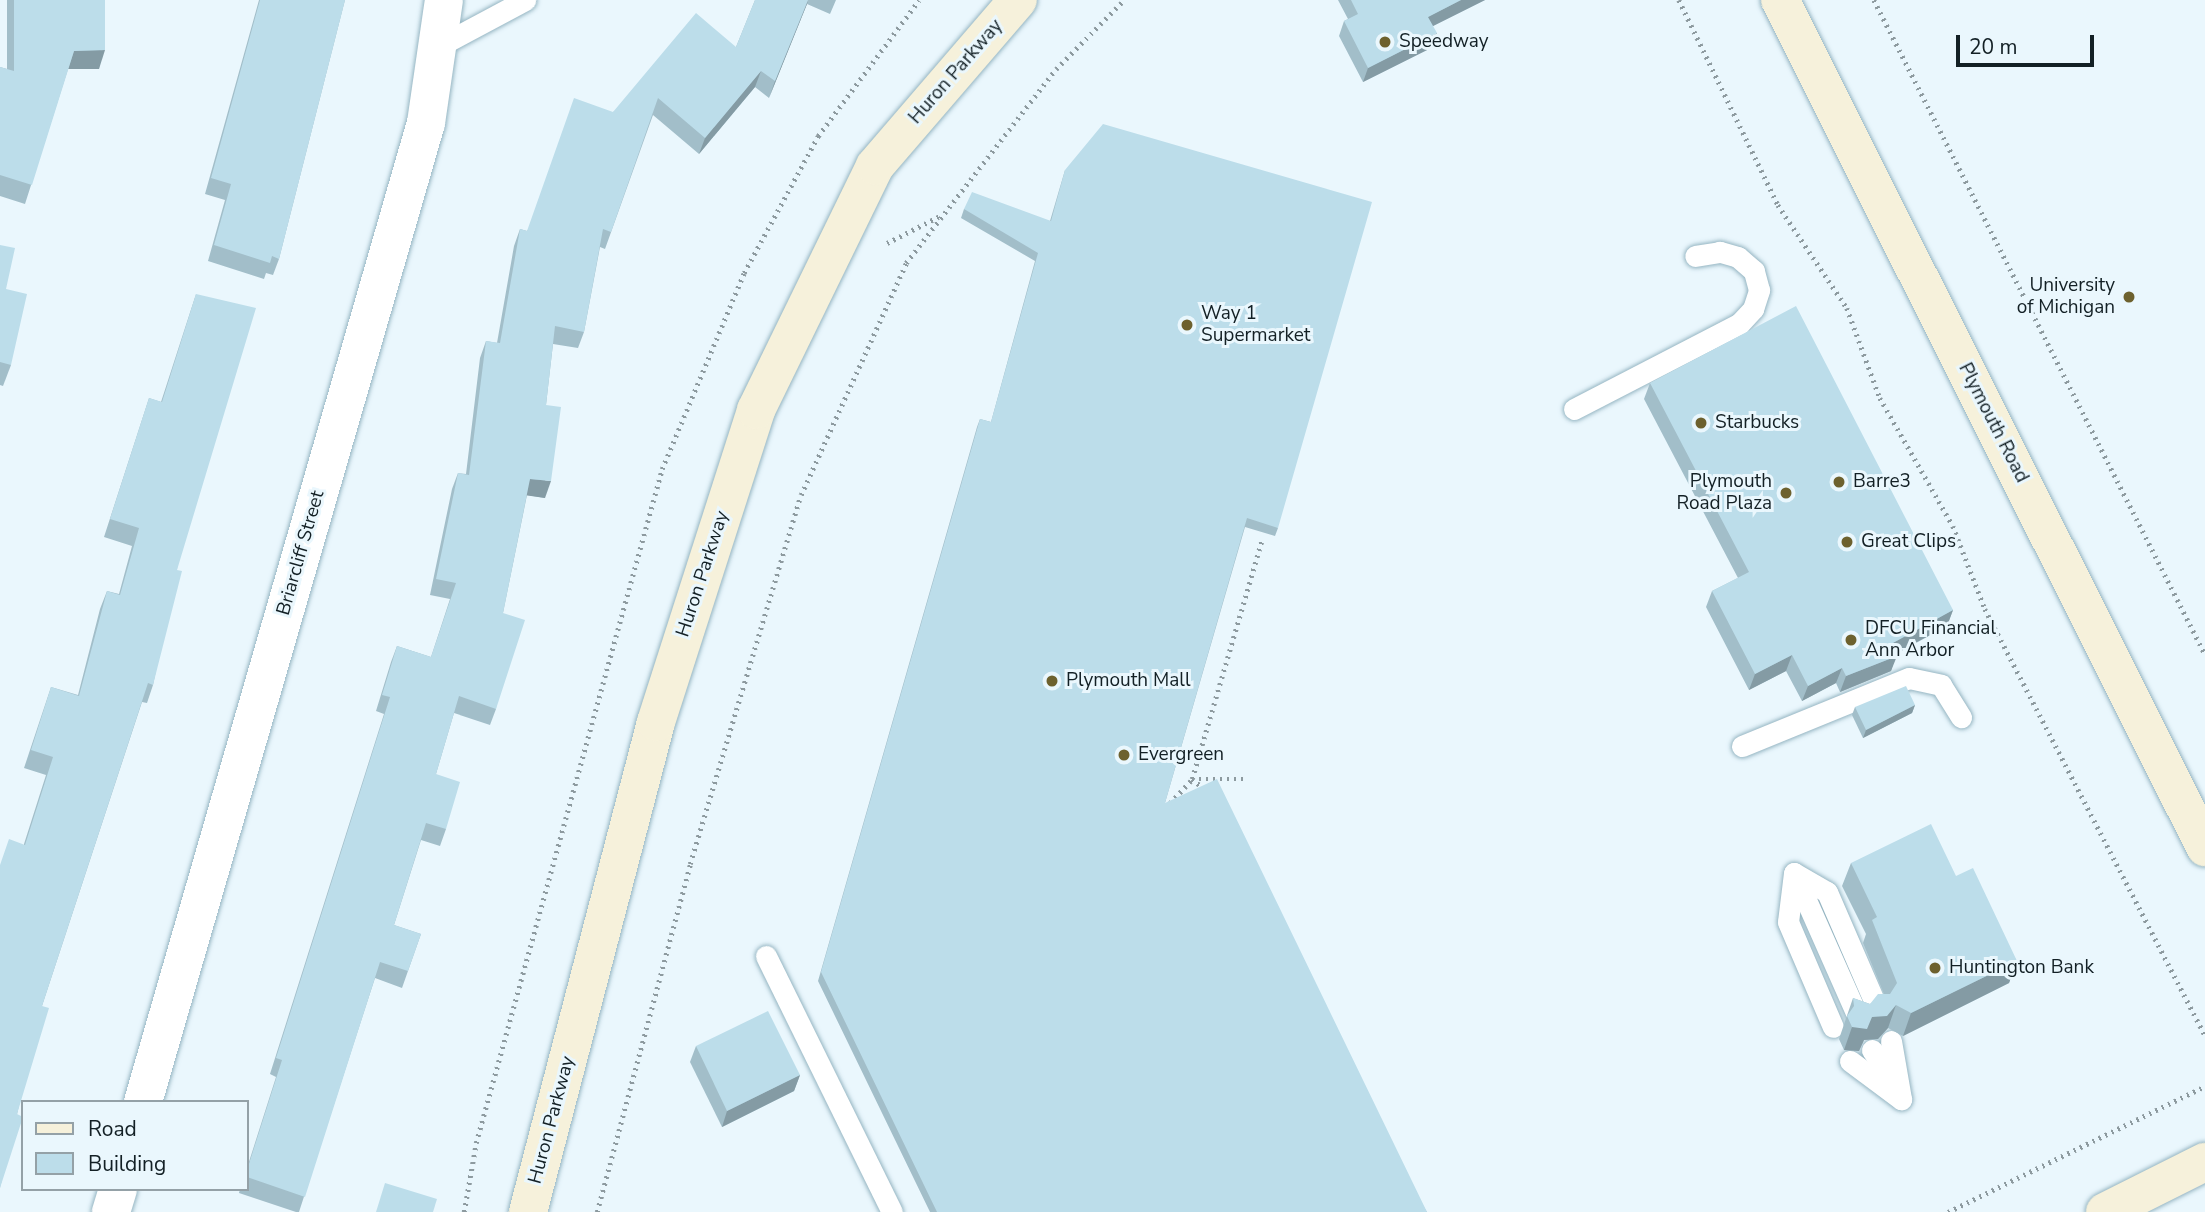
<!DOCTYPE html>
<html>
<head>
<meta charset="utf-8">
<style>
  body { margin:0 }
  #map { position:relative; width:2205px; height:1212px; overflow:hidden; background:#eaf7fd; font-family:"Nunito Sans",sans-serif }
  div>[style] { position:absolute }
  .path>* { height:4.5px; margin-top:-2.25px; transform-origin:0; background:repeating-linear-gradient(90deg,#8d9a9f 0 2px,transparent 0 7px) }
  .roads { filter:drop-shadow(0 0 2px #95b5c2) drop-shadow(0 0 2px #95b5c2) }
  .lane>* { height:21px; margin:-10.5px; padding:0 10.5px; transform-origin:10.5px; border-radius:10.5px; background:#fff }
  .street>* { height:38px; margin:-19px; padding:0 19px; transform-origin:19px; border-radius:19px; background:#fff }
  .secondary>* { height:38px; margin:-19px; padding:0 19px; transform-origin:19px; border-radius:19px; background:#f6f1db }
  .wall>* { inset:0; background:#a2bec9 }
  .shaded-wall>* { inset:0; background:#849ba4 }
  .building>* { inset:0; background:#bcddea }
  .dots>* { width:19px; height:19px; translate:-50% -50%; box-sizing:border-box; border:4px solid #eaf7fd; border-radius:50% }
  span { translate:-50% -50%; white-space:nowrap; text-align:center; line-height:1.15; -webkit-text-stroke:6px #eaf7fd; paint-order:stroke }
  .poi-label { font-size:19px; color:#132025 }
  .left { translate:0 -50%; text-align:left }
  .right { translate:-100% -50%; text-align:right }
  .street-label { font-size:19px; color:#132025 }
  .legend { position:absolute; left:21px; top:1100px; width:228px; height:91px; box-sizing:border-box; background:#eaf7fd; border:2px solid #94a1a7; margin:0; padding:9px 12px; list-style:none; font-size:21px; color:#132025 }
  .legend li { display:flex; align-items:center; gap:14px; height:35px }
  .legend b { width:35px; border:2px solid #94a1a7 }
  .scale { position:absolute; left:1956px; top:35px; width:138px; height:32px; box-sizing:border-box; border:4px solid #132025; border-top:0; padding-left:9px; font-size:21px; line-height:24px; white-space:nowrap; color:#132025; -webkit-text-stroke:5px #eaf7fd; paint-order:stroke }
</style>
</head>
<body>
<div id="map">
  <div class="path">
    <div style="left:1679px;top:0;width:228px;rotate:64.2deg"></div>
    <div style="left:1778px;top:205px;width:124px;rotate:56.2deg"></div>
    <div style="left:1847px;top:308px;width:96px;rotate:69.9deg"></div>
    <div style="left:1880px;top:398px;width:147px;rotate:60.3deg"></div>
    <div style="left:1953px;top:526px;width:89px;rotate:68.9deg"></div>
    <div style="left:1985px;top:609px;width:480px;rotate:62.7deg"></div>
    <div style="left:1874px;top:0;width:733px;rotate:63.16deg"></div>
    <div style="left:887px;top:243px;width:62px;rotate:-27deg"></div>
    <div style="left:1192px;top:779px;width:16px;rotate:38deg"></div>
    <div style="left:1192px;top:779px;width:51px"></div>
    <div style="left:1170px;top:803px;width:33px;rotate:-47deg"></div>
    <div style="left:1192px;top:779px;width:250px;rotate:-73.7deg"></div>
    <div style="left:464px;top:1212px;width:70px;rotate:-80.1deg"></div>
    <div style="left:476px;top:1143px;width:699px;rotate:-74.57deg"></div>
    <div style="left:662px;top:469px;width:212px;rotate:-67.3deg"></div>
    <div style="left:744px;top:273px;width:156px;rotate:-61.6deg"></div>
    <div style="left:818px;top:136px;width:169px;rotate:-53.4deg"></div>
    <div style="left:597px;top:1212px;width:360px;rotate:-75deg"></div>
    <div style="left:690px;top:864px;width:385px;rotate:-73.3deg"></div>
    <div style="left:801px;top:495px;width:255px;rotate:-65.6deg"></div>
    <div style="left:906px;top:263px;width:245px;rotate:-52.3deg"></div>
    <div style="left:1056px;top:69px;width:97px;rotate:-45.4deg"></div>
    <div style="left:1948px;top:1212px;width:286px;rotate:-26.1deg"></div>
  </div>
  <div class="roads">
    <div class="lane">
      <div style="left:437px;top:47px;width:100px;rotate:-28.1deg"></div>
      <div style="left:1574px;top:409px;width:186px;rotate:-27.3deg"></div>
      <div style="left:1739px;top:324px;width:21px;rotate:-47deg"></div>
      <div style="left:1753px;top:309px;width:20px;rotate:-72deg"></div>
      <div style="left:1759px;top:290px;width:20px;rotate:-105deg"></div>
      <div style="left:1754px;top:271px;width:21px;rotate:-139deg"></div>
      <div style="left:1738px;top:257px;width:19px;rotate:-164deg"></div>
      <div style="left:1720px;top:252px;width:25px;rotate:171deg"></div>
      <div style="left:1742px;top:746px;width:180px;rotate:-22.2deg"></div>
      <div style="left:1909px;top:678px;width:33px;rotate:12deg"></div>
      <div style="left:1941px;top:685px;width:38px;rotate:58deg"></div>
      <div style="left:1794px;top:873px;width:49px;rotate:97deg"></div>
      <div style="left:1788px;top:922px;width:114px;rotate:66.8deg"></div>
      <div style="left:1794px;top:873px;width:38px;rotate:30deg"></div>
      <div style="left:1827px;top:892px;width:123px;rotate:66.6deg"></div>
      <div style="left:1795px;top:875px;width:153px;rotate:66.1deg"></div>
      <div style="left:766px;top:956px;width:285px;rotate:63.8deg"></div>
      <div style="left:1891px;top:1041px;width:59px;rotate:80.2deg"></div>
      <div style="left:1872px;top:1050px;width:40px;rotate:55.1deg"></div>
      <div style="left:1850px;top:1061px;width:64px;rotate:36.7deg"></div>
    </div>
    <div class="street">
      <div style="left:143px;top:1102px;width:1019px;rotate:-73.88deg"></div>
      <div style="left:426px;top:123px;width:124px;rotate:-81.7deg"></div>
      <div style="left:111px;top:1212px;width:24px;rotate:-73deg"></div>
    </div>
    <div class="secondary">
      <div style="left:1780px;top:0;width:948px;rotate:63.35deg"></div>
      <div style="left:528px;top:1212px;width:506px;rotate:-75.36deg"></div>
      <div style="left:656px;top:722px;width:328px;rotate:-72.2deg"></div>
      <div style="left:756px;top:410px;width:271px;rotate:-64deg"></div>
      <div style="left:875px;top:166px;width:219px;rotate:-49.3deg"></div>
      <div style="left:2105px;top:1212px;width:112px;rotate:-26.6deg"></div>
    </div>
  </div>
  <div class="wall">
    <div style="clip-path:polygon(7px 0,105px 0,99px 69px,68px 69px,25px 204px,0 196px,0 67px,7px 69px)"></div>
    <div style="clip-path:polygon(259px 0,345px 0,279px 259px,273px 275px,266px 273px,264px 279px,208px 261px,225px 200px,205px 194px)"></div>
    <div style="clip-path:polygon(755px 0,836px 0,830px 14px,807px 4px,769px 98px,755px 87px,699px 154px,653px 115px,605px 249px,600px 247px,584px 332px,578px 348px,553px 344px,546px 405px,545px 498px,527px 495px,503px 613px,496px 709px,490px 725px,454px 713px,436px 774px,446px 829px,440px 846px,421px 840px,394px 925px,421px 934px,402px 988px,375px 978px,299px 1212px,296px 1212px,239px 1193px,240px 1189px,247px 1189px,247px 1168px,276px 1077px,270px 1074px,384px 714px,376px 711px,391px 662px,397px 646px,431px 657px,450px 599px,430px 595px,452px 489px,458px 473px,466px 474px,480px 358px,486px 341px,497px 343px,514px 246px,520px 229px,527px 231px,613px 112px,736px 47px)"></div>
    <div style="clip-path:polygon(1338px 0,1485px 0,1433px 26px,1431px 48px,1363px 82px,1339px 36px,1344px 21px,1348px 19px)"></div>
    <div style="clip-path:polygon(1065px 170px,1278px 528px,1275px 536px,1245px 527px,1165px 803px,1427px 1212px,930px 1212px,818px 981px,977px 427px,980px 419px,991px 422px,1035px 261px,961px 218px,964px 209px,1050px 221px)"></div>
    <div style="clip-path:polygon(0 245px,6px 289px,11px 365px,3px 386px,0 385px)"></div>
    <div style="clip-path:polygon(196px 294px,177px 570px,153px 685px,147px 703px,142px 702px,42px 1006px,0 1188px,24px 844px,46px 775px,24px 768px,51px 687px,78px 695px,100px 609px,107px 591px,119px 594px,132px 546px,104px 537px,149px 398px,161px 402px)"></div>
    <div style="clip-path:polygon(1650px 383px,1953px 610px,1947px 626px,1896px 654px,1891px 671px,1840px 692px,1836px 683px,1802px 701px,1786px 671px,1749px 690px,1706px 607px,1712px 591px,1738px 578px,1644px 399px)"></div>
    <div style="clip-path:polygon(1915px 705px,1912px 713px,1863px 738px,1852px 715px,1855px 707px)"></div>
    <div style="clip-path:polygon(1851px 863px,1956px 876px,2017px 961px,2009px 983px,1903px 1036px,1888px 1028px,1878px 1039px,1864px 1040px,1859px 1051px,1844px 1050px,1839px 1039px,1853px 998px,1870px 1004px,1884px 994px,1863px 943px,1866px 934px,1842px 886px)"></div>
    <div style="clip-path:polygon(696px 1046px,800px 1075px,794px 1091px,722px 1127px,690px 1062px)"></div>
  </div>
  <div class="shaded-wall">
    <div style="clip-path:polygon(808px 0,807px 4px,769px 98px,775px 81px)"></div>
    <div style="clip-path:polygon(1461px 0,1485px 0,1423px 31px,1428px 17px)"></div>
    <div style="clip-path:polygon(1437px 33px,1431px 48px,1363px 82px,1368px 68px)"></div>
    <div style="clip-path:polygon(105px 50px,99px 69px,68px 69px,74px 51px)"></div>
    <div style="clip-path:polygon(761px 71px,755px 87px,699px 154px,705px 138px)"></div>
    <div style="clip-path:polygon(530px 479px,551px 481px,545px 498px,524px 495px)"></div>
    <div style="clip-path:polygon(1953px 610px,1947px 626px,1885px 659px,1891px 644px)"></div>
    <div style="clip-path:polygon(1792px 655px,1786px 671px,1749px 690px,1755px 674px)"></div>
    <div style="clip-path:polygon(1897px 656px,1891px 671px,1840px 692px,1846px 676px)"></div>
    <div style="clip-path:polygon(1842px 668px,1836px 683px,1802px 701px,1808px 686px)"></div>
    <div style="clip-path:polygon(1915px 705px,1912px 713px,1863px 738px,1866px 730px)"></div>
    <div style="clip-path:polygon(2017px 961px,2009px 983px,1903px 1036px,1911px 1013px)"></div>
    <div style="clip-path:polygon(1896px 1005px,1888px 1028px,1878px 1039px,1864px 1040px,1859px 1051px,1844px 1050px,1852px 1027px)"></div>
    <div style="clip-path:polygon(800px 1075px,794px 1091px,722px 1127px,727px 1111px)"></div>
  </div>
  <div class="building">
    <div style="clip-path:polygon(14px 0,105px 0,105px 50px,74px 51px,32px 185px,0 175px,0 67px,14px 71px)"></div>
    <div style="clip-path:polygon(260px 0,345px 0,279px 259px,272px 256px,270px 263px,214px 245px,231px 184px,211px 178px)"></div>
    <div style="clip-path:polygon(755px 0,808px 0,775px 81px,761px 71px,705px 138px,658px 98px,611px 232px,603px 229px,584px 332px,555px 326px,546px 405px,561px 407px,551px 481px,530px 479px,503px 613px,525px 620px,496px 709px,459px 696px,436px 774px,460px 782px,446px 829px,426px 823px,394px 925px,421px 934px,408px 971px,380px 962px,305px 1197px,247px 1177px,247px 1170px,282px 1060px,276px 1058px,390px 697px,382px 695px,397px 646px,431px 657px,456px 583px,436px 579px,458px 473px,469px 475px,486px 341px,500px 343px,520px 229px,527px 231px,574px 98px,613px 112px,696px 13px,736px 47px)"></div>
    <div style="clip-path:polygon(1351px 0,1461px 0,1428px 17px,1437px 33px,1368px 68px,1344px 21px,1358px 14px)"></div>
    <div style="clip-path:polygon(1103px 124px,1372px 202px,1278px 528px,1247px 518px,1165px 803px,1217px 779px,1427px 1212px,937px 1212px,821px 972px,980px 419px,991px 422px,1038px 253px,964px 209px,972px 192px,1051px 221px,1065px 170px)"></div>
    <div style="clip-path:polygon(0 245px,15px 248px,6px 289px,27px 294px,11px 365px,0 362px)"></div>
    <div style="clip-path:polygon(196px 294px,256px 308px,177px 570px,182px 571px,153px 685px,148px 683px,42px 1006px,49px 1008px,17px 1114px,23px 1117px,0 1188px,0 865px,9px 839px,25px 845px,53px 757px,31px 750px,51px 687px,79px 696px,107px 591px,120px 595px,139px 528px,110px 519px,149px 398px,162px 402px)"></div>
    <div style="clip-path:polygon(1796px 306px,1953px 610px,1891px 644px,1897px 656px,1846px 676px,1842px 668px,1808px 686px,1792px 655px,1755px 674px,1712px 591px,1749px 572px,1650px 383px)"></div>
    <div style="clip-path:polygon(1906px 686px,1915px 705px,1866px 730px,1855px 707px)"></div>
    <div style="clip-path:polygon(1931px 824px,1956px 876px,1973px 868px,2017px 961px,1911px 1013px,1896px 1005px,1887px 1016px,1872px 1017px,1867px 1029px,1852px 1027px,1847px 1016px,1854px 1006px,1853px 998px,1870px 1004px,1878px 994px,1890px 994px,1897px 983px,1872px 920px,1877px 917px,1851px 863px)"></div>
    <div style="clip-path:polygon(768px 1011px,800px 1075px,727px 1111px,696px 1046px)"></div>
    <div style="clip-path:polygon(385px 1183px,437px 1199px,433px 1212px,376px 1212px)"></div>
  </div>
  <div class="dots">
    <div style="left:1385px;top:42px;background:#6d612e"></div>
    <div style="left:2129px;top:297px;background:#6d612e"></div>
    <div style="left:1187px;top:325px;background:#6d612e"></div>
    <div style="left:1701px;top:423px;background:#6d612e"></div>
    <div style="left:1839px;top:482px;background:#6d612e"></div>
    <div style="left:1786px;top:493px;background:#6d612e"></div>
    <div style="left:1847px;top:542px;background:#6d612e"></div>
    <div style="left:1851px;top:640px;background:#6d612e"></div>
    <div style="left:1052px;top:681px;background:#6d612e"></div>
    <div style="left:1124px;top:755px;background:#6d612e"></div>
    <div style="left:1935px;top:968px;background:#6d612e"></div>
  </div>
  <div class="poi-label">
    <span class="left" style="left:1399px;top:42px">Speedway</span>
    <span class="right" style="left:2115px;top:297px">University<br>of Michigan</span>
    <span class="left" style="left:1201px;top:325px">Way 1<br>Supermarket</span>
    <span class="left" style="left:1715px;top:423px">Starbucks</span>
    <span class="right" style="left:1772px;top:493px">Plymouth<br>Road Plaza</span>
    <span class="left" style="left:1853px;top:482px">Barre3</span>
    <span class="left" style="left:1861px;top:542px">Great Clips</span>
    <span class="left" style="left:1865px;top:640px">DFCU Financial<br>Ann Arbor</span>
    <span class="left" style="left:1066px;top:681px">Plymouth Mall</span>
    <span class="left" style="left:1138px;top:755px">Evergreen</span>
    <span class="left" style="left:1949px;top:968px">Huntington Bank</span>
  </div>
  <div class="street-label">
    <span style="left:956px;top:72px;rotate:-49deg">Huron Parkway</span>
    <span style="left:1993px;top:423px;rotate:63deg">Plymouth Road</span>
    <span style="left:301px;top:553px;rotate:-74deg">Briarcliff Street</span>
    <span style="left:703px;top:574px;rotate:-72deg">Huron Parkway</span>
    <span style="left:552px;top:1120px;rotate:-75deg">Huron Parkway</span>
  </div>
  <ul class="legend">
  <li><b style="height:9px;background:#f6f1db"></b>Road</li>
  <li><b style="height:19px;background:#bcddea"></b>Building</li>
  </ul>
  <div class="scale">20 m</div>
</div>
</body>
</html>
